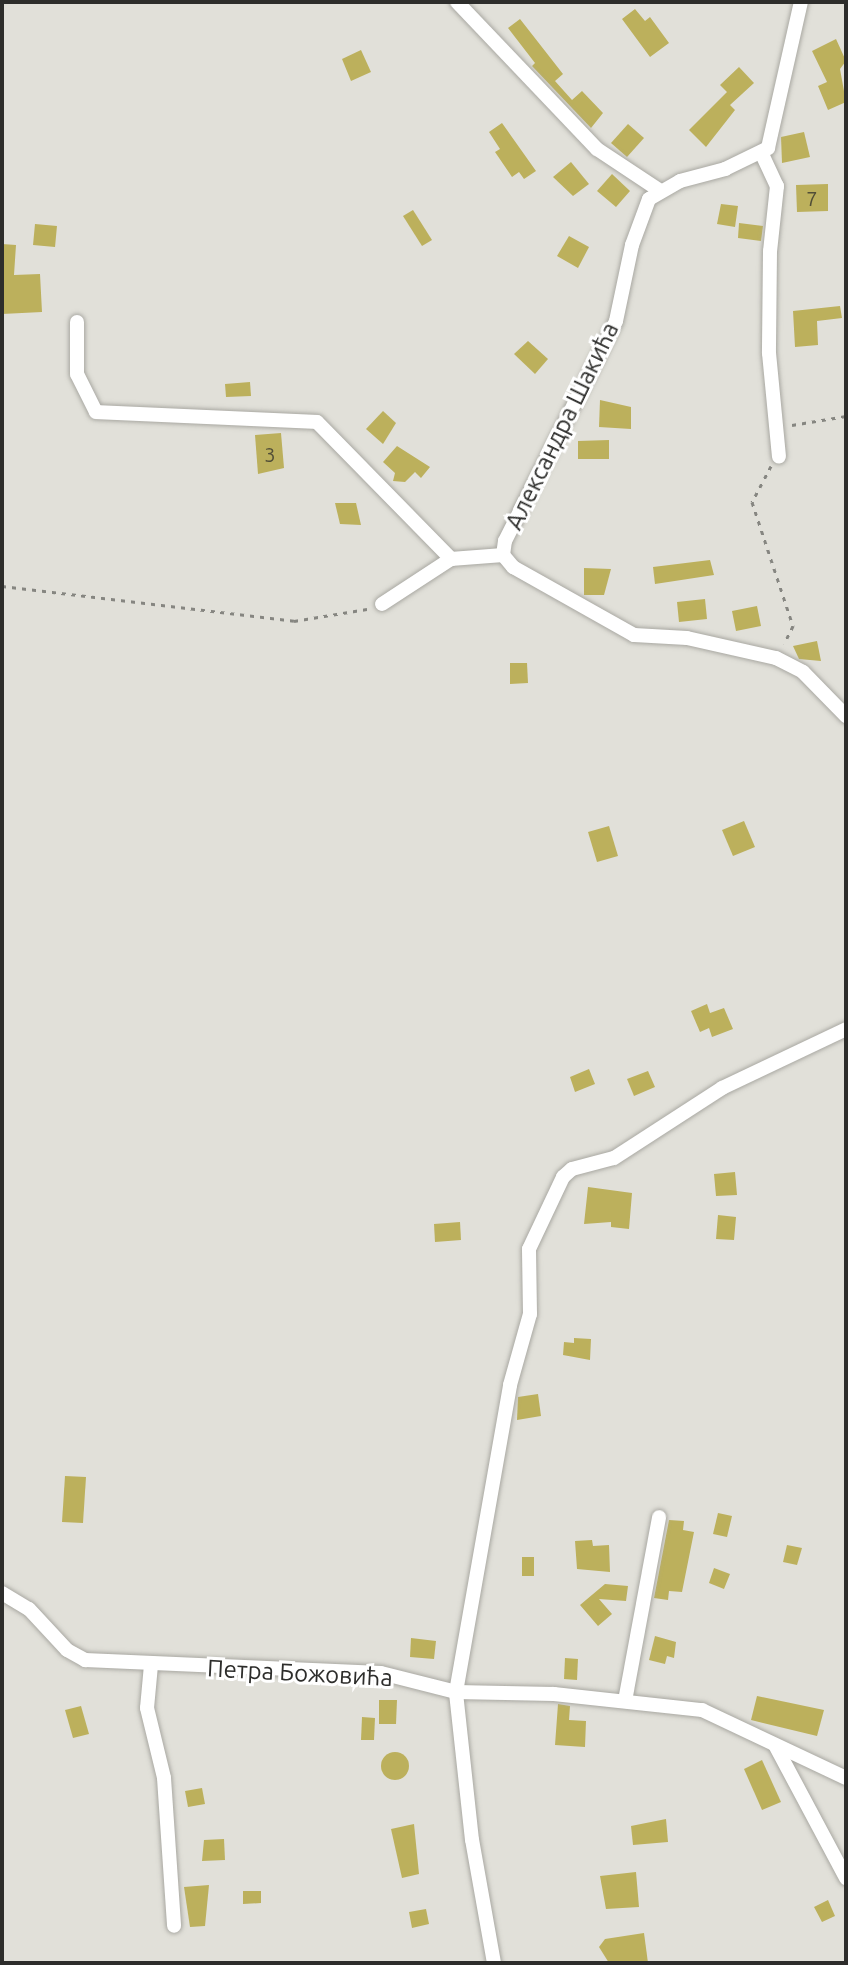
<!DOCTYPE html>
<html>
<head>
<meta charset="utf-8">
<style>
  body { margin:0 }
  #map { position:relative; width:848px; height:1965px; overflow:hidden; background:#e1e0d9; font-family:Ubuntu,sans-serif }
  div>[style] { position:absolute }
  .building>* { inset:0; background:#bcb05c }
  .round { border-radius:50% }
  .path>* { height:3px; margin-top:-1.5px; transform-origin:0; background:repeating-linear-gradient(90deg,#868681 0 4px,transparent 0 10px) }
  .roads { filter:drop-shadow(0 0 2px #a9a8a2) drop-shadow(0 0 2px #a9a8a2) }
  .minor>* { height:14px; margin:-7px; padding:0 7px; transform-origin:7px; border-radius:7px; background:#fff }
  span { translate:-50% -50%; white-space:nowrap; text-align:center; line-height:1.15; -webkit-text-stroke:6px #fff; paint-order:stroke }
  .number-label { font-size:20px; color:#514e37 }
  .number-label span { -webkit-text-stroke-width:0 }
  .street-label { font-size:24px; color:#2d2d2b }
  .frame { position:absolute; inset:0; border:4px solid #2d2d2b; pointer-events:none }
</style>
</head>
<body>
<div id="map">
  <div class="building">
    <div style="clip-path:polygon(635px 9px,645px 21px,650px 17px,669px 43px,650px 57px,622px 19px)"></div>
    <div style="clip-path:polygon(520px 19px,563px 74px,555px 81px,572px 100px,582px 91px,603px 113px,591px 128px,532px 66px,535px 63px,508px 28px)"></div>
    <div style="clip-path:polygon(836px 39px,846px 61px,840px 69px,846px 102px,828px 110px,818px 86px,827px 82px,812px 51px)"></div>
    <div style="clip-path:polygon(361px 50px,371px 72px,351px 81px,342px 59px)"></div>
    <div style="clip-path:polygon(739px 67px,754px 83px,730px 105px,735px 110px,706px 147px,689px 130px,727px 92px,720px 85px)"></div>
    <div style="clip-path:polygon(502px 123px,536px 171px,524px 179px,519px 172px,512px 177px,495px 152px,500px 149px,489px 132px)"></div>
    <div style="clip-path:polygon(628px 124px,644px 138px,627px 157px,611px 143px)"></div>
    <div style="clip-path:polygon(804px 132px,810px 157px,782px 163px,781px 137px)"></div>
    <div style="clip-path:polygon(571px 162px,589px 184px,573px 196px,553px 177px)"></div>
    <div style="clip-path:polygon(612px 174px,630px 191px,616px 207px,597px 191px)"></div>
    <div style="clip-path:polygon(828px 184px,828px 211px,797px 212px,796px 185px)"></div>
    <div style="clip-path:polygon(721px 204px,738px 206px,735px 227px,717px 224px)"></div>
    <div style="clip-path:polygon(413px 210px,432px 240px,422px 246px,403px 216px)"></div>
    <div style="clip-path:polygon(739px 223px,763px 226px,761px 241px,738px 238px)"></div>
    <div style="clip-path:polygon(35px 224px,57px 226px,55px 247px,33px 245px)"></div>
    <div style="clip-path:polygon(569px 236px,589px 247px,578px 268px,557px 256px)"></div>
    <div style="clip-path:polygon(2px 244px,16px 245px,14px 275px,40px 274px,42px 312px,2px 314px)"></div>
    <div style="clip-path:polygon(840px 306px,842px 318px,817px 321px,818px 345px,795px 347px,793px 311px)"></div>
    <div style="clip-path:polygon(528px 341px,548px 359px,535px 374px,514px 354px)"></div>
    <div style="clip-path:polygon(250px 382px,251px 396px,226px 397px,225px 384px)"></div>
    <div style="clip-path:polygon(600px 400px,631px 407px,631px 429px,599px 427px)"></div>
    <div style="clip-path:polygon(383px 411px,396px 423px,383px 444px,366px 429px)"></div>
    <div style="clip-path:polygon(281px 433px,284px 468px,258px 474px,255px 435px)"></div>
    <div style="clip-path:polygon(609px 440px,609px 459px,578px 459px,578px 441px)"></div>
    <div style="clip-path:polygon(397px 446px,430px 467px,421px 478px,415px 472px,405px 482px,393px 481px,395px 473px,383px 462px)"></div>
    <div style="clip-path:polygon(335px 503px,356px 503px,361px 525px,340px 524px)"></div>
    <div style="clip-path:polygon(710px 560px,714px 575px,655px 584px,653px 567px)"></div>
    <div style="clip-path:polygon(584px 568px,611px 569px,604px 595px,584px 595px)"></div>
    <div style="clip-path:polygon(705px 599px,707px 619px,679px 622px,677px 602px)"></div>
    <div style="clip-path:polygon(757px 606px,761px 626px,736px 631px,732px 611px)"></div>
    <div style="clip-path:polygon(817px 641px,821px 661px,799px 659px,793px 646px)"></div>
    <div style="clip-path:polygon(510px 663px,527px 663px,528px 683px,510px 684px)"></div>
    <div style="clip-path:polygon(744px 821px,755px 847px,733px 856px,722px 830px)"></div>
    <div style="clip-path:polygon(609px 826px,618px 856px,597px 862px,588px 832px)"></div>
    <div style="clip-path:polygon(707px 1004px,710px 1013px,724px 1008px,733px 1029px,712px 1037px,709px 1028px,700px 1032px,691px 1011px)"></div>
    <div style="clip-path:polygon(589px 1069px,595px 1084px,575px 1092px,570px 1077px)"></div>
    <div style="clip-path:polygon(648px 1071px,655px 1087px,634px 1096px,627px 1079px)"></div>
    <div style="clip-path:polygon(735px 1172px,737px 1195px,716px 1196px,714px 1174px)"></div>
    <div style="clip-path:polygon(588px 1187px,632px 1193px,629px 1229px,611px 1227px,611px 1222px,584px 1224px)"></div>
    <div style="clip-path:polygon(718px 1215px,736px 1217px,734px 1240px,716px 1239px)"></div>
    <div style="clip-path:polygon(460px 1222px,461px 1240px,435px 1242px,434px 1224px)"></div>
    <div style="clip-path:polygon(574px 1338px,591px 1339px,590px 1360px,563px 1355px,564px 1342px,574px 1343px)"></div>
    <div style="clip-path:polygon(538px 1394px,541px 1416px,517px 1420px,518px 1397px)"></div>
    <div style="clip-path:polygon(65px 1476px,86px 1477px,83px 1523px,62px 1522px)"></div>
    <div style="clip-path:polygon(718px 1513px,732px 1516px,727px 1537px,713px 1534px)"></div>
    <div style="clip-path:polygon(669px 1520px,684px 1521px,683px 1530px,694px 1532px,682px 1592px,669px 1591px,668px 1600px,654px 1598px)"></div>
    <div style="clip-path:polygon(592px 1540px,593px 1546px,609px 1545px,610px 1572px,577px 1569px,575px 1541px)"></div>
    <div style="clip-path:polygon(787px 1545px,802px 1548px,797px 1565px,783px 1562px)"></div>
    <div style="clip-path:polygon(522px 1557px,534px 1557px,534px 1576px,522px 1576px)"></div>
    <div style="clip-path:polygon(714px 1568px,730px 1574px,724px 1589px,709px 1583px)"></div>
    <div style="clip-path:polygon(605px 1584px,628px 1586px,626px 1601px,599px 1599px,612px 1614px,598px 1626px,580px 1605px)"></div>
    <div style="clip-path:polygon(655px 1636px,676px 1642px,674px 1658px,667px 1656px,665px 1664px,649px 1660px)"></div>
    <div style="clip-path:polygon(411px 1638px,436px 1641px,434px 1659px,410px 1657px)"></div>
    <div style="clip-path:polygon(565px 1658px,578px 1659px,577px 1680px,564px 1679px)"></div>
    <div style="clip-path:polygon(757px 1696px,824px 1710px,817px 1736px,751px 1720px)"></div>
    <div style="clip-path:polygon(379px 1700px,397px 1700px,396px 1724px,379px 1724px)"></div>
    <div style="clip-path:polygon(558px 1704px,570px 1706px,569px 1720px,586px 1721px,585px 1747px,555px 1745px)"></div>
    <div style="clip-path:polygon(81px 1706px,89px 1734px,73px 1738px,65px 1710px)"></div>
    <div style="clip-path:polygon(362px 1717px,375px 1718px,374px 1740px,361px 1740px)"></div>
    <div class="round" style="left:381px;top:1752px;width:28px;height:28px"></div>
    <div style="clip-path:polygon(762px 1760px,781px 1802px,762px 1810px,744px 1769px)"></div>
    <div style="clip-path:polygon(202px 1788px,205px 1804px,188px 1807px,185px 1791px)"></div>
    <div style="clip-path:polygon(666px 1819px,668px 1842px,633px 1845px,631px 1826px)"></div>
    <div style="clip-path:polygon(414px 1824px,419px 1874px,402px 1878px,391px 1829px)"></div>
    <div style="clip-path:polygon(224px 1839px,225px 1860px,202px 1861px,204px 1840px)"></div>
    <div style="clip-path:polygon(636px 1872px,639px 1907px,606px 1909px,600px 1876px)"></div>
    <div style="clip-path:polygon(209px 1885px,205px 1926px,190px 1927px,184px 1887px)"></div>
    <div style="clip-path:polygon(243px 1891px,261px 1891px,261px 1903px,243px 1904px)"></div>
    <div style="clip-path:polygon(828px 1900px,835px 1916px,822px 1922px,814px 1907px)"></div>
    <div style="clip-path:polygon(426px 1909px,429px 1924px,412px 1928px,409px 1912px)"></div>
    <div style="clip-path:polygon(644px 1933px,648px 1963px,609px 1963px,599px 1947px,605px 1939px)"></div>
  </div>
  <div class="path">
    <div style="left:792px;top:425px;width:55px;rotate:-9.5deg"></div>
    <div style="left:771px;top:466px;width:41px;rotate:117.8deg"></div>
    <div style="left:752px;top:502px;width:131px;rotate:71.7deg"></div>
    <div style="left:793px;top:626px;width:20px;rotate:117deg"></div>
    <div style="left:2px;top:586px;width:294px;rotate:6.8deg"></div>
    <div style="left:294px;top:621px;width:74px;rotate:-9.3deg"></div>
  </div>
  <div class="roads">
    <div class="minor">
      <div style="left:457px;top:2px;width:203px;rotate:46.4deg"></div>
      <div style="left:597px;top:149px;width:74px;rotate:33.5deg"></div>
      <div style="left:761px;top:152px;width:38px;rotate:65deg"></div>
      <div style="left:777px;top:186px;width:65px;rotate:96.1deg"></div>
      <div style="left:770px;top:251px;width:102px;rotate:90.6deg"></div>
      <div style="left:769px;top:353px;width:104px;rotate:84.5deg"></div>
      <div style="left:77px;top:322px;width:52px;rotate:90deg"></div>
      <div style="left:77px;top:374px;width:42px;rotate:63.4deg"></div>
      <div style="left:96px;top:412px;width:221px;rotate:2.6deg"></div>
      <div style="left:317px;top:422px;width:192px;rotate:45.6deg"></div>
      <div style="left:503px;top:555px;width:14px;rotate:-82deg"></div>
      <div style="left:505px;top:541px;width:246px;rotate:-63.2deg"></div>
      <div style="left:616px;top:321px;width:78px;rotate:-78.1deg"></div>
      <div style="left:632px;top:245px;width:49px;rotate:-69.7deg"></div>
      <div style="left:649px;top:199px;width:36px;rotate:-30deg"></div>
      <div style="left:680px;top:181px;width:47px;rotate:-14.9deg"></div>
      <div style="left:725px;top:169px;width:48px;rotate:-26deg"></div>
      <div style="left:768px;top:148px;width:150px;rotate:-77.3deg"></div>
      <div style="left:503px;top:555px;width:16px;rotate:50deg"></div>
      <div style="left:513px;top:567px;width:139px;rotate:29.3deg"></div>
      <div style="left:634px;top:635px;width:53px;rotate:3.2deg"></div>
      <div style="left:687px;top:638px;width:91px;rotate:12.7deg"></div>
      <div style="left:776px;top:658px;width:30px;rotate:27deg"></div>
      <div style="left:803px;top:672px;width:62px;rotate:45.7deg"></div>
      <div style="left:382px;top:604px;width:82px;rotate:-33.1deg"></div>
      <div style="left:451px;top:559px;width:52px;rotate:-4.4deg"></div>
      <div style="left:2px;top:1593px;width:31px;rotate:31deg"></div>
      <div style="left:29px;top:1609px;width:56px;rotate:47.2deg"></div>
      <div style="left:67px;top:1650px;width:21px;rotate:29deg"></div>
      <div style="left:85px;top:1660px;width:296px;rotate:2.5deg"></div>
      <div style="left:381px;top:1673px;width:77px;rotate:14.2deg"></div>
      <div style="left:456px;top:1692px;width:98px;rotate:1.2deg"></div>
      <div style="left:554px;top:1694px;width:149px;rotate:6.2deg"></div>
      <div style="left:702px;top:1710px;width:159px;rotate:25.3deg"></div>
      <div style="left:151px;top:1665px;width:43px;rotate:95.3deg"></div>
      <div style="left:147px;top:1708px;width:72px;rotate:76.3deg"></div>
      <div style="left:164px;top:1778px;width:148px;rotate:86.1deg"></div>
      <div style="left:625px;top:1701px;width:187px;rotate:-79.5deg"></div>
      <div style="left:775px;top:1745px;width:151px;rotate:61.9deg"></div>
      <div style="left:494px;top:1963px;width:125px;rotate:-100.1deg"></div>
      <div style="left:472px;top:1840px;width:149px;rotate:-96.2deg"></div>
      <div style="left:456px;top:1692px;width:312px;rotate:-80deg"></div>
      <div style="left:510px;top:1385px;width:74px;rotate:-74.3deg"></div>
      <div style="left:530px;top:1314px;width:65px;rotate:-90.9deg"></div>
      <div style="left:529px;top:1249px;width:80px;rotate:-64.7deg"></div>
      <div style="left:563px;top:1177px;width:12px;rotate:-42deg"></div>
      <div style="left:572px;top:1169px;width:43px;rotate:-14.7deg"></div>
      <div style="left:614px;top:1158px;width:129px;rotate:-32.9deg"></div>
      <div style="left:722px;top:1088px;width:137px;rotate:-25.4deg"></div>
    </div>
  </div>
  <div class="number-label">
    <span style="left:812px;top:198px">7</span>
    <span style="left:270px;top:454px">3</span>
  </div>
  <div class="street-label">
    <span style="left:562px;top:426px;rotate:-64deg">Александра Шакића</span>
    <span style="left:300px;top:1673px;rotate:3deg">Петра Божовића</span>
  </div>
  <div class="frame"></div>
</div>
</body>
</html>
